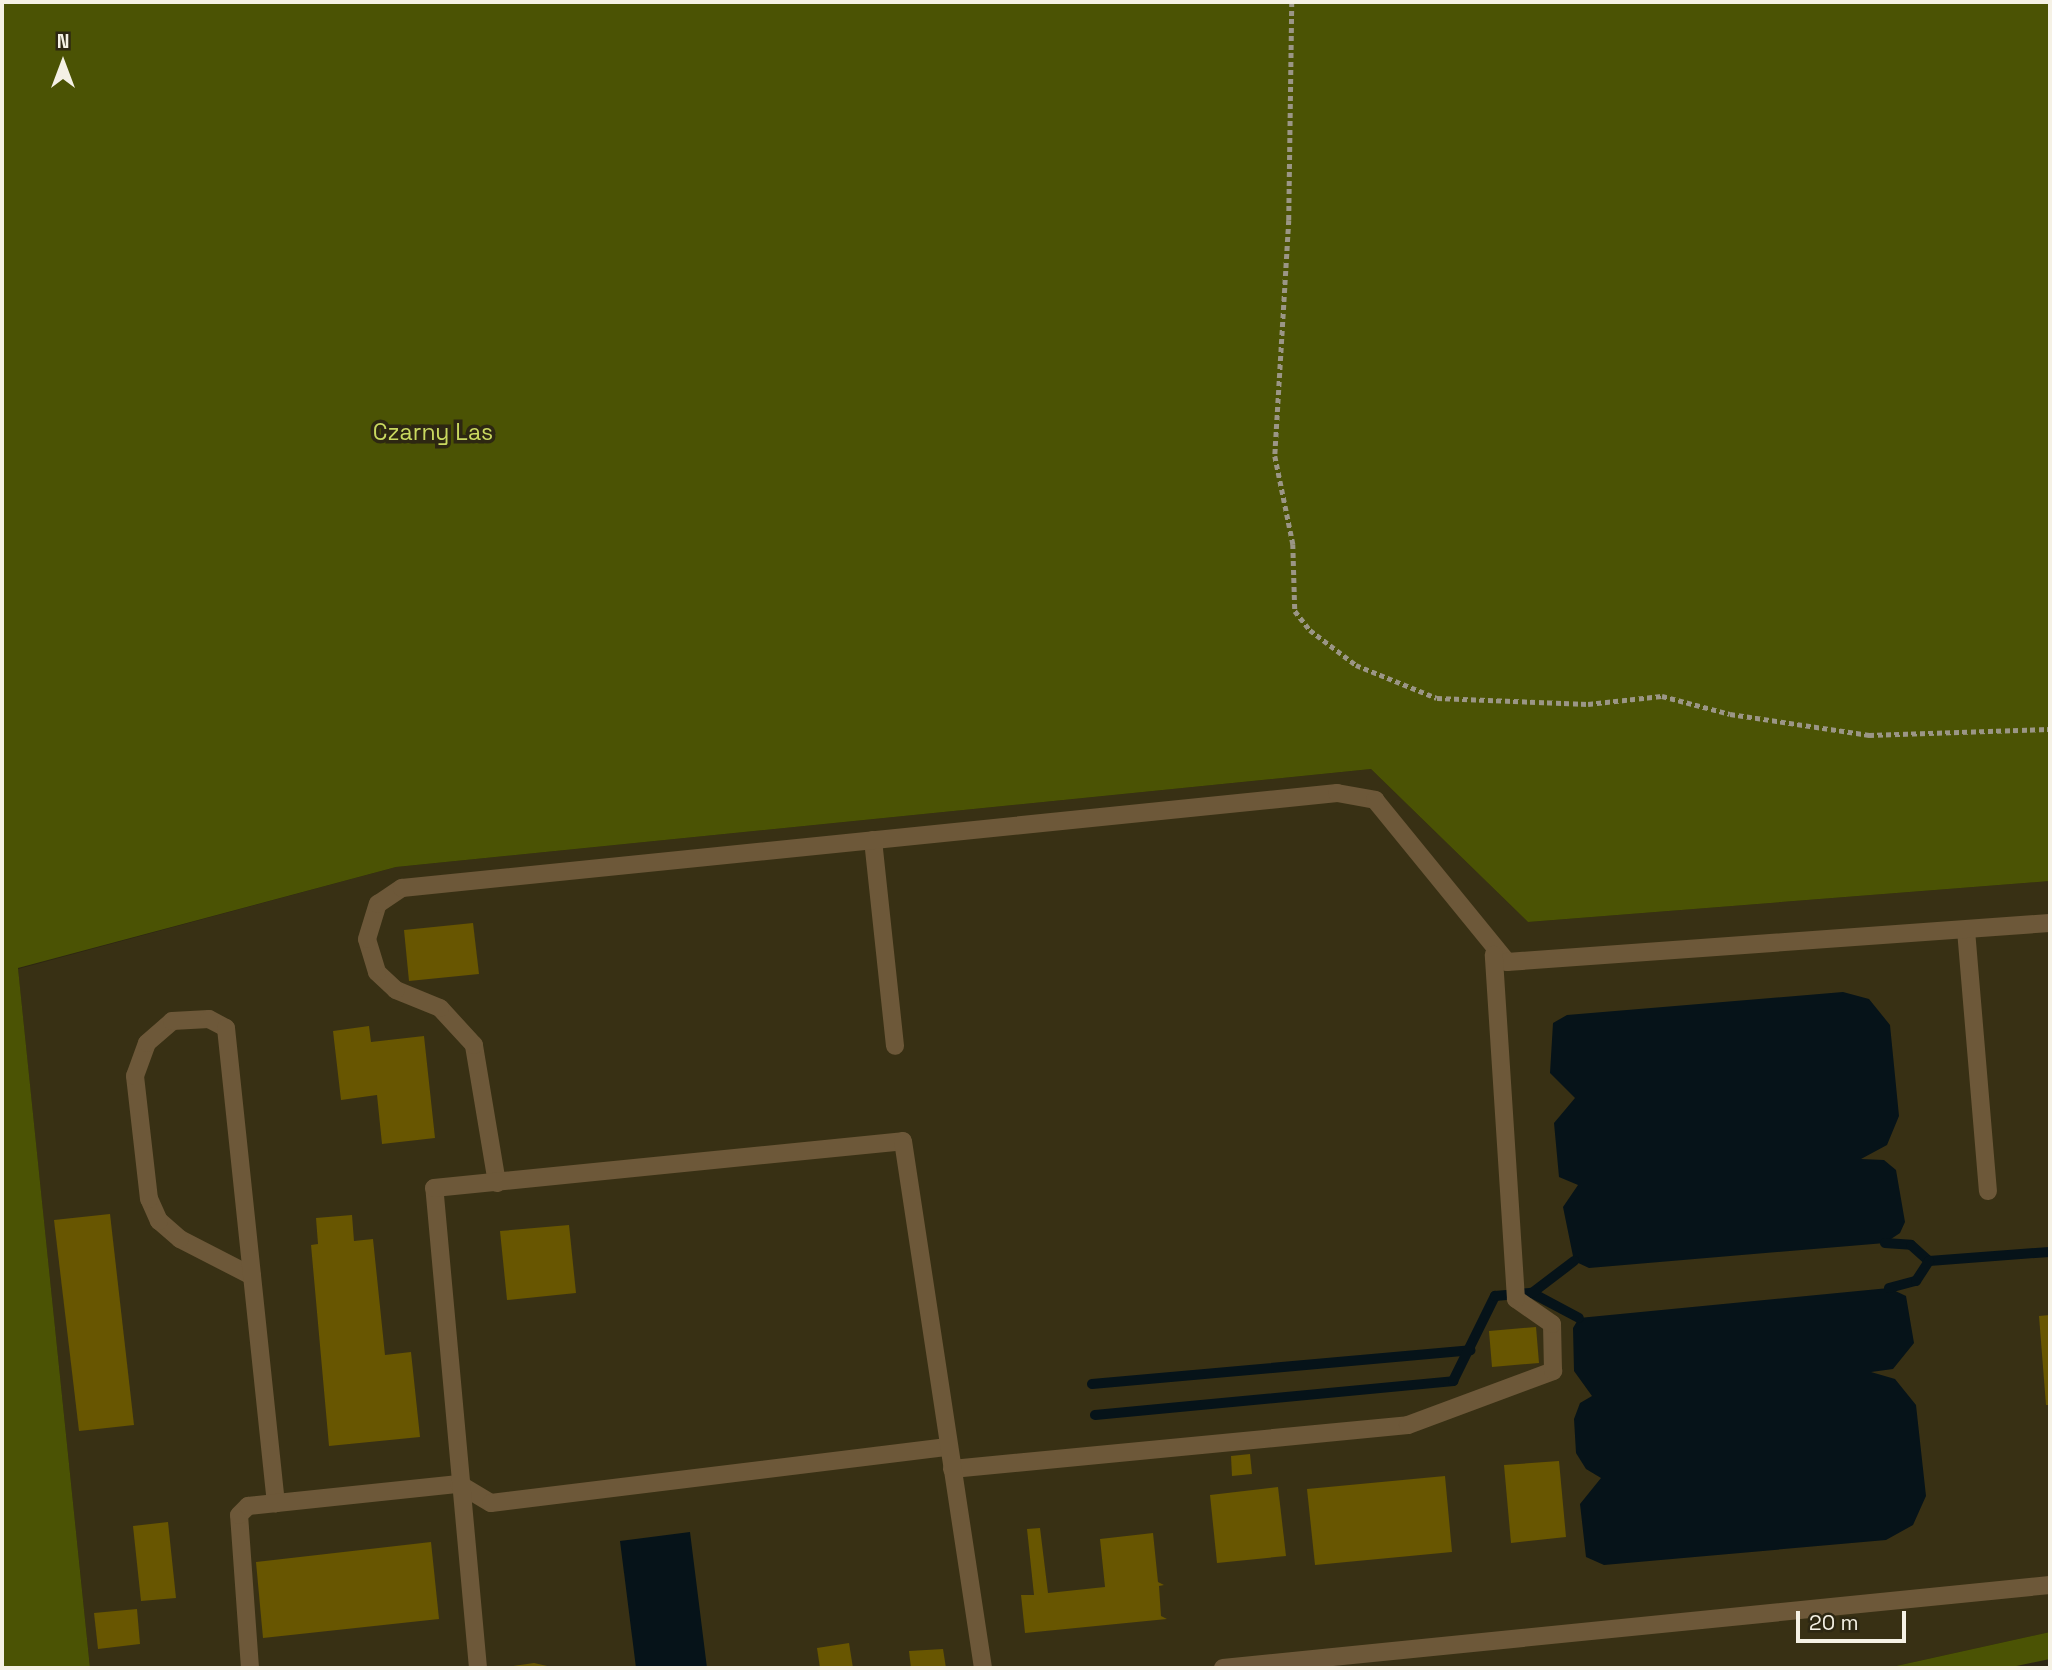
<!DOCTYPE html>
<html>
<head>
<meta charset="utf-8">
<style>
  body { margin:0 }
  #map { position:relative; width:2052px; height:1670px; overflow:hidden; background:#2d2712; font-family:"Space Grotesk",sans-serif }
  div>[style] { position:absolute }
  .built>* { inset:0; background:#383014 }
  .forest>* { inset:0; background:#4b5304 }
  .water>* { inset:0; background:#061319 }
  .stream>* { height:10px; margin:-5px; padding:0 5px; transform-origin:5px; border-radius:5px; background:#061319 }
  .building>* { inset:0; background:#685601 }
  .path>* { height:4.5px; margin-top:-2.25px; transform-origin:0; background:repeating-linear-gradient(90deg,#9b9686 0 5px,transparent 0 8.5px) }
  .lane>* { height:18px; margin:-9px; padding:0 9px; transform-origin:9px; border-radius:9px; background:#6d5839 }
  span { translate:-50% -50%; white-space:nowrap; text-align:center; line-height:1.15; -webkit-text-stroke:7px #2d2712; paint-order:stroke }
  .park-label { font-size:23px; color:#c9d85f }
  .frame { position:absolute; inset:0; border:4px solid #f5f1e5; pointer-events:none }
  .north { position:absolute; left:28px; top:28px; width:70px; height:70px; -webkit-text-stroke:5px #2d2712; paint-order:stroke; rotate:0deg; font-size:19px; font-weight:700; line-height:28px; text-align:center; color:#f5f1e5 }
  .north::after { content:''; display:block; margin:auto; width:24px; height:32px; background:#f5f1e5; clip-path:polygon(50% 0,100% 100%,50% 72%,0 100%) }
  .scale { position:absolute; left:1796px; top:1611px; width:110px; height:32px; box-sizing:border-box; border:4px solid #f5f1e5; border-top:0; padding-left:9px; font-size:21px; line-height:24px; white-space:nowrap; color:#f5f1e5; -webkit-text-stroke:5px #2d2712; paint-order:stroke }
</style>
</head>
<body>
<div id="map">
  <div class="built">
    <div style="clip-path:polygon(1371px 769px,1528px 922px,2050px 881px,2050px 1632px,1887px 1668px,90px 1668px,18px 969px,396px 867px)"></div>
  </div>
  <div class="forest">
    <div style="clip-path:polygon(2px 2px,2050px 2px,2050px 881px,1528px 922px,1371px 769px,396px 867px,18px 968px,90px 1668px,2px 1668px)"></div>
    <div style="clip-path:polygon(2050px 1632px,2050px 1659px,2007px 1668px,1887px 1668px)"></div>
  </div>
  <div class="water">
    <div style="clip-path:polygon(1843px 992px,1869px 999px,1890px 1025px,1899px 1116px,1887px 1145px,1861px 1159px,1884px 1160px,1896px 1170px,1905px 1222px,1900px 1233px,1885px 1243px,1589px 1268px,1574px 1261px,1563px 1207px,1578px 1185px,1559px 1177px,1554px 1123px,1575px 1098px,1550px 1073px,1553px 1023px,1567px 1015px)"></div>
    <div style="clip-path:polygon(1889px 1288px,1906px 1296px,1914px 1343px,1893px 1369px,1871px 1372px,1895px 1379px,1916px 1405px,1926px 1496px,1913px 1525px,1886px 1540px,1604px 1565px,1586px 1557px,1580px 1504px,1601px 1478px,1586px 1469px,1576px 1453px,1574px 1419px,1580px 1403px,1592px 1396px,1574px 1371px,1573px 1328px,1579px 1318px)"></div>
    <div style="clip-path:polygon(690px 1532px,707px 1668px,636px 1668px,620px 1541px)"></div>
  </div>
  <div class="stream">
    <div style="left:1885px;top:1243px;width:26px;rotate:4deg"></div>
    <div style="left:1911px;top:1245px;width:24px;rotate:42deg"></div>
    <div style="left:1929px;top:1261px;width:121px;rotate:-4.3deg"></div>
    <div style="left:1889px;top:1288px;width:28px;rotate:-15deg"></div>
    <div style="left:1916px;top:1281px;width:24px;rotate:-57deg"></div>
    <div style="left:1532px;top:1293px;width:53px;rotate:28deg"></div>
    <div style="left:1092px;top:1384px;width:380px;rotate:-5.1deg"></div>
    <div style="left:1095px;top:1415px;width:360px;rotate:-5.4deg"></div>
    <div style="left:1453px;top:1381px;width:95px;rotate:-63.7deg"></div>
    <div style="left:1495px;top:1296px;width:37px;rotate:-5deg"></div>
    <div style="left:1532px;top:1293px;width:53px;rotate:-37.3deg"></div>
  </div>
  <div class="building">
    <div style="clip-path:polygon(473px 923px,479px 974px,409px 981px,404px 930px)"></div>
    <div style="clip-path:polygon(369px 1026px,371px 1042px,424px 1036px,435px 1138px,382px 1144px,377px 1095px,341px 1100px,333px 1031px)"></div>
    <div style="clip-path:polygon(110px 1214px,134px 1425px,79px 1431px,54px 1220px)"></div>
    <div style="clip-path:polygon(352px 1215px,354px 1241px,373px 1239px,385px 1355px,411px 1352px,420px 1437px,329px 1446px,311px 1245px,318px 1244px,316px 1218px)"></div>
    <div style="clip-path:polygon(569px 1225px,576px 1293px,507px 1300px,500px 1231px)"></div>
    <div style="clip-path:polygon(2050px 1315px,2050px 1405px,2046px 1405px,2039px 1316px)"></div>
    <div style="clip-path:polygon(1536px 1327px,1539px 1363px,1492px 1367px,1489px 1331px)"></div>
    <div style="clip-path:polygon(1250px 1454px,1252px 1474px,1232px 1476px,1231px 1456px)"></div>
    <div style="clip-path:polygon(1559px 1461px,1566px 1537px,1511px 1543px,1504px 1465px)"></div>
    <div style="clip-path:polygon(1445px 1476px,1452px 1552px,1315px 1565px,1307px 1489px)"></div>
    <div style="clip-path:polygon(1278px 1487px,1286px 1556px,1217px 1563px,1210px 1495px)"></div>
    <div style="clip-path:polygon(168px 1522px,176px 1598px,141px 1601px,133px 1526px)"></div>
    <div style="clip-path:polygon(1040px 1528px,1048px 1593px,1105px 1587px,1100px 1539px,1153px 1533px,1158px 1582px,1164px 1585px,1159px 1586px,1161px 1616px,1167px 1619px,1025px 1633px,1021px 1595px,1034px 1595px,1027px 1529px)"></div>
    <div style="clip-path:polygon(431px 1542px,439px 1619px,263px 1638px,256px 1562px)"></div>
    <div style="clip-path:polygon(137px 1609px,140px 1644px,98px 1649px,94px 1613px)"></div>
    <div style="clip-path:polygon(849px 1643px,853px 1668px,820px 1668px,817px 1648px)"></div>
    <div style="clip-path:polygon(943px 1649px,946px 1668px,911px 1668px,909px 1651px)"></div>
    <div style="clip-path:polygon(534px 1663px,556px 1668px,506px 1668px,506px 1667px)"></div>
  </div>
  <div class="path">
    <div style="left:1292px;top:2px;width:218px;rotate:90.8deg"></div>
    <div style="left:1289px;top:220px;width:236px;rotate:93.4deg"></div>
    <div style="left:1275px;top:456px;width:90px;rotate:78.4deg"></div>
    <div style="left:1293px;top:544px;width:67px;rotate:88.3deg"></div>
    <div style="left:1295px;top:611px;width:24px;rotate:52deg"></div>
    <div style="left:1310px;top:630px;width:58px;rotate:37.3deg"></div>
    <div style="left:1356px;top:665px;width:87px;rotate:22.2deg"></div>
    <div style="left:1437px;top:698px;width:151px;rotate:2.3deg"></div>
    <div style="left:1588px;top:704px;width:74px;rotate:-6.2deg"></div>
    <div style="left:1662px;top:696px;width:70px;rotate:14.8deg"></div>
    <div style="left:1730px;top:714px;width:141px;rotate:8.6deg"></div>
    <div style="left:1869px;top:735px;width:181px;rotate:-1.9deg"></div>
  </div>
  <div class="lane">
    <div style="left:873px;top:840px;width:207px;rotate:83.9deg"></div>
    <div style="left:1966px;top:930px;width:262px;rotate:85.2deg"></div>
    <div style="left:497px;top:1183px;width:140px;rotate:-99.5deg"></div>
    <div style="left:474px;top:1045px;width:50px;rotate:-132.6deg"></div>
    <div style="left:440px;top:1008px;width:48px;rotate:-157.8deg"></div>
    <div style="left:396px;top:990px;width:26px;rotate:-137deg"></div>
    <div style="left:377px;top:972px;width:34px;rotate:-107deg"></div>
    <div style="left:367px;top:939px;width:37px;rotate:-73deg"></div>
    <div style="left:378px;top:904px;width:29px;rotate:-34deg"></div>
    <div style="left:402px;top:888px;width:940px;rotate:-5.8deg"></div>
    <div style="left:1337px;top:793px;width:39px;rotate:10deg"></div>
    <div style="left:1375px;top:800px;width:209px;rotate:50.8deg"></div>
    <div style="left:1507px;top:962px;width:544px;rotate:-4.11deg"></div>
    <div style="left:252px;top:1276px;width:81px;rotate:-152.8deg"></div>
    <div style="left:180px;top:1239px;width:28px;rotate:-139deg"></div>
    <div style="left:159px;top:1221px;width:24px;rotate:-114deg"></div>
    <div style="left:149px;top:1199px;width:124px;rotate:-96.5deg"></div>
    <div style="left:135px;top:1076px;width:35px;rotate:-70deg"></div>
    <div style="left:147px;top:1043px;width:33px;rotate:-41deg"></div>
    <div style="left:172px;top:1021px;width:37px;rotate:-3deg"></div>
    <div style="left:209px;top:1019px;width:19px;rotate:28deg"></div>
    <div style="left:226px;top:1028px;width:478px;rotate:84deg"></div>
    <div style="left:952px;top:1469px;width:458px;rotate:-5.5deg"></div>
    <div style="left:1408px;top:1425px;width:155px;rotate:-20.4deg"></div>
    <div style="left:1553px;top:1371px;width:47px;rotate:-91.2deg"></div>
    <div style="left:1552px;top:1324px;width:44px;rotate:-145.2deg"></div>
    <div style="left:1516px;top:1299px;width:345px;rotate:-93.7deg"></div>
    <div style="left:250px;top:1668px;width:153px;rotate:-94.1deg"></div>
    <div style="left:239px;top:1515px;width:13px;rotate:-45deg"></div>
    <div style="left:248px;top:1506px;width:212px;rotate:-6deg"></div>
    <div style="left:459px;top:1484px;width:37px;rotate:31deg"></div>
    <div style="left:491px;top:1503px;width:460px;rotate:-7deg"></div>
    <div style="left:478px;top:1668px;width:482px;rotate:-95.2deg"></div>
    <div style="left:434px;top:1188px;width:471px;rotate:-5.7deg"></div>
    <div style="left:903px;top:1141px;width:533px;rotate:81.37deg"></div>
    <div style="left:1223px;top:1668px;width:831px;rotate:-5.73deg"></div>
  </div>
  <div class="park-label">
    <span style="left:433px;top:432px">Czarny Las</span>
  </div>
  <div class="frame"></div>
  <div class="north">N</div>
  <div class="scale">20 m</div>
</div>
</body>
</html>
